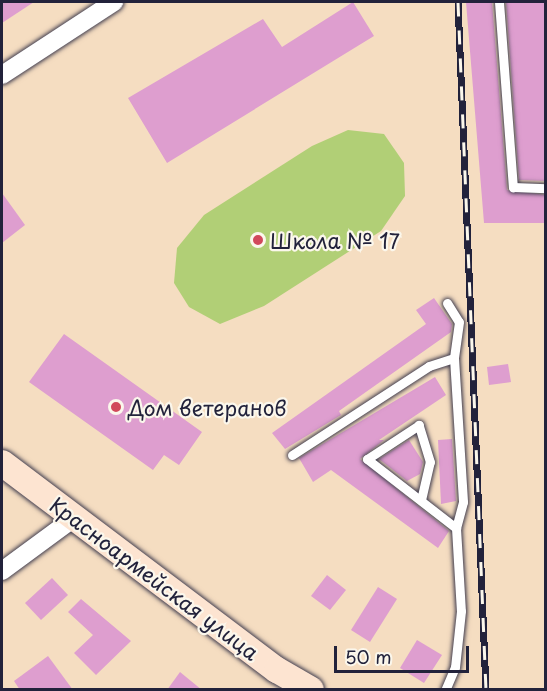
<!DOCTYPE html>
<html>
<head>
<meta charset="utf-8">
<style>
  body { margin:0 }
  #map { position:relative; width:547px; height:691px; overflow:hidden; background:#f5ddc1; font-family:"Playpen Sans",sans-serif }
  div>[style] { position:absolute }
  .green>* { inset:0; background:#b1cf76 }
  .building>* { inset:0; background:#de9ecf }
  .roads { filter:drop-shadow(0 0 2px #423e4f) drop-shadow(0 0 2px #423e4f) }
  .lane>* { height:9px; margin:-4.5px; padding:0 4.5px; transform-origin:4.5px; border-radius:4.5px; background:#fff }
  .street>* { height:18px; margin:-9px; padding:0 9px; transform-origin:9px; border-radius:9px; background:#fff }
  .secondary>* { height:26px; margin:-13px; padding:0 13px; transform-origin:13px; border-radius:13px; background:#fde4d1 }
  .rail>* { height:7px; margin-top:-3.5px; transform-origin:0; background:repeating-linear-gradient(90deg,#fbf7ec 0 14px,#22223b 0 28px); box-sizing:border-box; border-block:2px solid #22223b }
  .dots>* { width:16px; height:16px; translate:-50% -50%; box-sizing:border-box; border:3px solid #fbf7ec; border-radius:50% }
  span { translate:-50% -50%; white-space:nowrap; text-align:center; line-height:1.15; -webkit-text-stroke:4.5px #fbf7ec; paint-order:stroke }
  .poi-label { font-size:21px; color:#22223b }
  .left { translate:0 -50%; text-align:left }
  .street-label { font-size:21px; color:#22223b }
  .frame { position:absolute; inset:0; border:3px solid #22223b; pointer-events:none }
  .scale { position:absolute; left:334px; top:646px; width:135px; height:27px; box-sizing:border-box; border:3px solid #22223b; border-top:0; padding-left:8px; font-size:18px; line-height:21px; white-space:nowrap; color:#22223b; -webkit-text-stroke:4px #fbf7ec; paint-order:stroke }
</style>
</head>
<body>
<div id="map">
  <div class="green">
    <div style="clip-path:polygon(348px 130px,384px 134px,404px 163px,405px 196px,381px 231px,264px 306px,220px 324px,189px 307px,174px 283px,177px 248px,204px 215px,312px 146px)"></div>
  </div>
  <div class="building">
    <div style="clip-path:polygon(2px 2px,34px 2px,2px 23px)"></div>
    <div style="clip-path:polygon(353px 2px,374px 36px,167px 163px,128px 98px,263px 19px,282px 47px)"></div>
    <div style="clip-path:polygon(466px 2px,492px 2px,507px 190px,546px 195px,546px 223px,484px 223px)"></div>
    <div style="clip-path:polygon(506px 2px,546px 2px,546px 181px,519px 180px)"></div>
    <div style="clip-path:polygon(2px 193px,25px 225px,2px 243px)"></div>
    <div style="clip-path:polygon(434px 298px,452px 324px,451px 332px,339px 411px,341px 415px,285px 449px,272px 433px,426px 324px,416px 310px)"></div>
    <div style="clip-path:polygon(64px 334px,202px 432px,179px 465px,164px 455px,153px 470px,29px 382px)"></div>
    <div style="clip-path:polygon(508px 364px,511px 382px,489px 385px,487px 367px)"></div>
    <div style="clip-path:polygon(435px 377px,446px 395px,379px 440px,384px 440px,360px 459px,449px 531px,438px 548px,331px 470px,313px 482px,299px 458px)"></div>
    <div style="clip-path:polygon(452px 439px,456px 501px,441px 504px,438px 440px)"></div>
    <div style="clip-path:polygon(409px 440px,423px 462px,420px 474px,407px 481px,379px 459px)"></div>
    <div style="clip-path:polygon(327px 575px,346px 590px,330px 610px,311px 596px)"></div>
    <div style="clip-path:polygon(52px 578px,68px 595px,41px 620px,25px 603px)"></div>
    <div style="clip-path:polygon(378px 587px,397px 599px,370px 642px,351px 630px)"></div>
    <div style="clip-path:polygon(81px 599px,131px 641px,96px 675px,74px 653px,93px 635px,68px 612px)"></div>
    <div style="clip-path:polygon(417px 640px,442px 655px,424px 683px,400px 668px)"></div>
    <div style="clip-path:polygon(48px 656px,73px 690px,20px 690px,14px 681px)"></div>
    <div style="clip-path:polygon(180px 672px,202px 690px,167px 690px)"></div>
  </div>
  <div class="roads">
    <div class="lane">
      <div style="left:499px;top:2px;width:186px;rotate:85.7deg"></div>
      <div style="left:513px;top:187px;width:33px;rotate:2deg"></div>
      <div style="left:447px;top:303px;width:22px;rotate:58deg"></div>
      <div style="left:459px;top:322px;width:36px;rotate:98deg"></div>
      <div style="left:454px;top:358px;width:144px;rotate:86.4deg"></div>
      <div style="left:463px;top:502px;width:27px;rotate:105deg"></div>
      <div style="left:292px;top:455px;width:163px;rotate:-33deg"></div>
      <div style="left:429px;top:366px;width:26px;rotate:-18deg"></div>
      <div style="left:421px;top:500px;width:39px;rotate:-77deg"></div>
      <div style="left:430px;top:462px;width:39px;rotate:-107deg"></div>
      <div style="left:419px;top:425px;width:62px;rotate:146.8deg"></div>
      <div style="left:367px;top:459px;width:113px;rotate:37.8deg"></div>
      <div style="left:456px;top:528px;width:83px;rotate:86.6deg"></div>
      <div style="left:461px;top:611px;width:56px;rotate:96.1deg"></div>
      <div style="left:455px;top:667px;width:25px;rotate:113deg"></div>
    </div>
    <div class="street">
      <div style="left:2px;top:75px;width:134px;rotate:-33.1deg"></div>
      <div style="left:2px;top:571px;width:89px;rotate:-36.4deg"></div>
    </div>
    <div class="secondary">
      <div style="left:2px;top:463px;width:344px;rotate:37deg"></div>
      <div style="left:277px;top:670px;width:39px;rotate:30deg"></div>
    </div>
  </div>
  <div class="rail">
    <div style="left:458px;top:2px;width:689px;rotate:87.67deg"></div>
  </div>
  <div class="dots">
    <div style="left:258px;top:240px;background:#d1495b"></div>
    <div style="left:116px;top:407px;background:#d1495b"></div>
  </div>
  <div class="poi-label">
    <span class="left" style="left:270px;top:240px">Школа № 17</span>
    <span class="left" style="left:128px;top:407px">Дом ветеранов</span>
  </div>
  <div class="street-label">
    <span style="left:155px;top:578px;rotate:37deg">Красноармейская улица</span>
  </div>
  <div class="frame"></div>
  <div class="scale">50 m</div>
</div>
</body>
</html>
